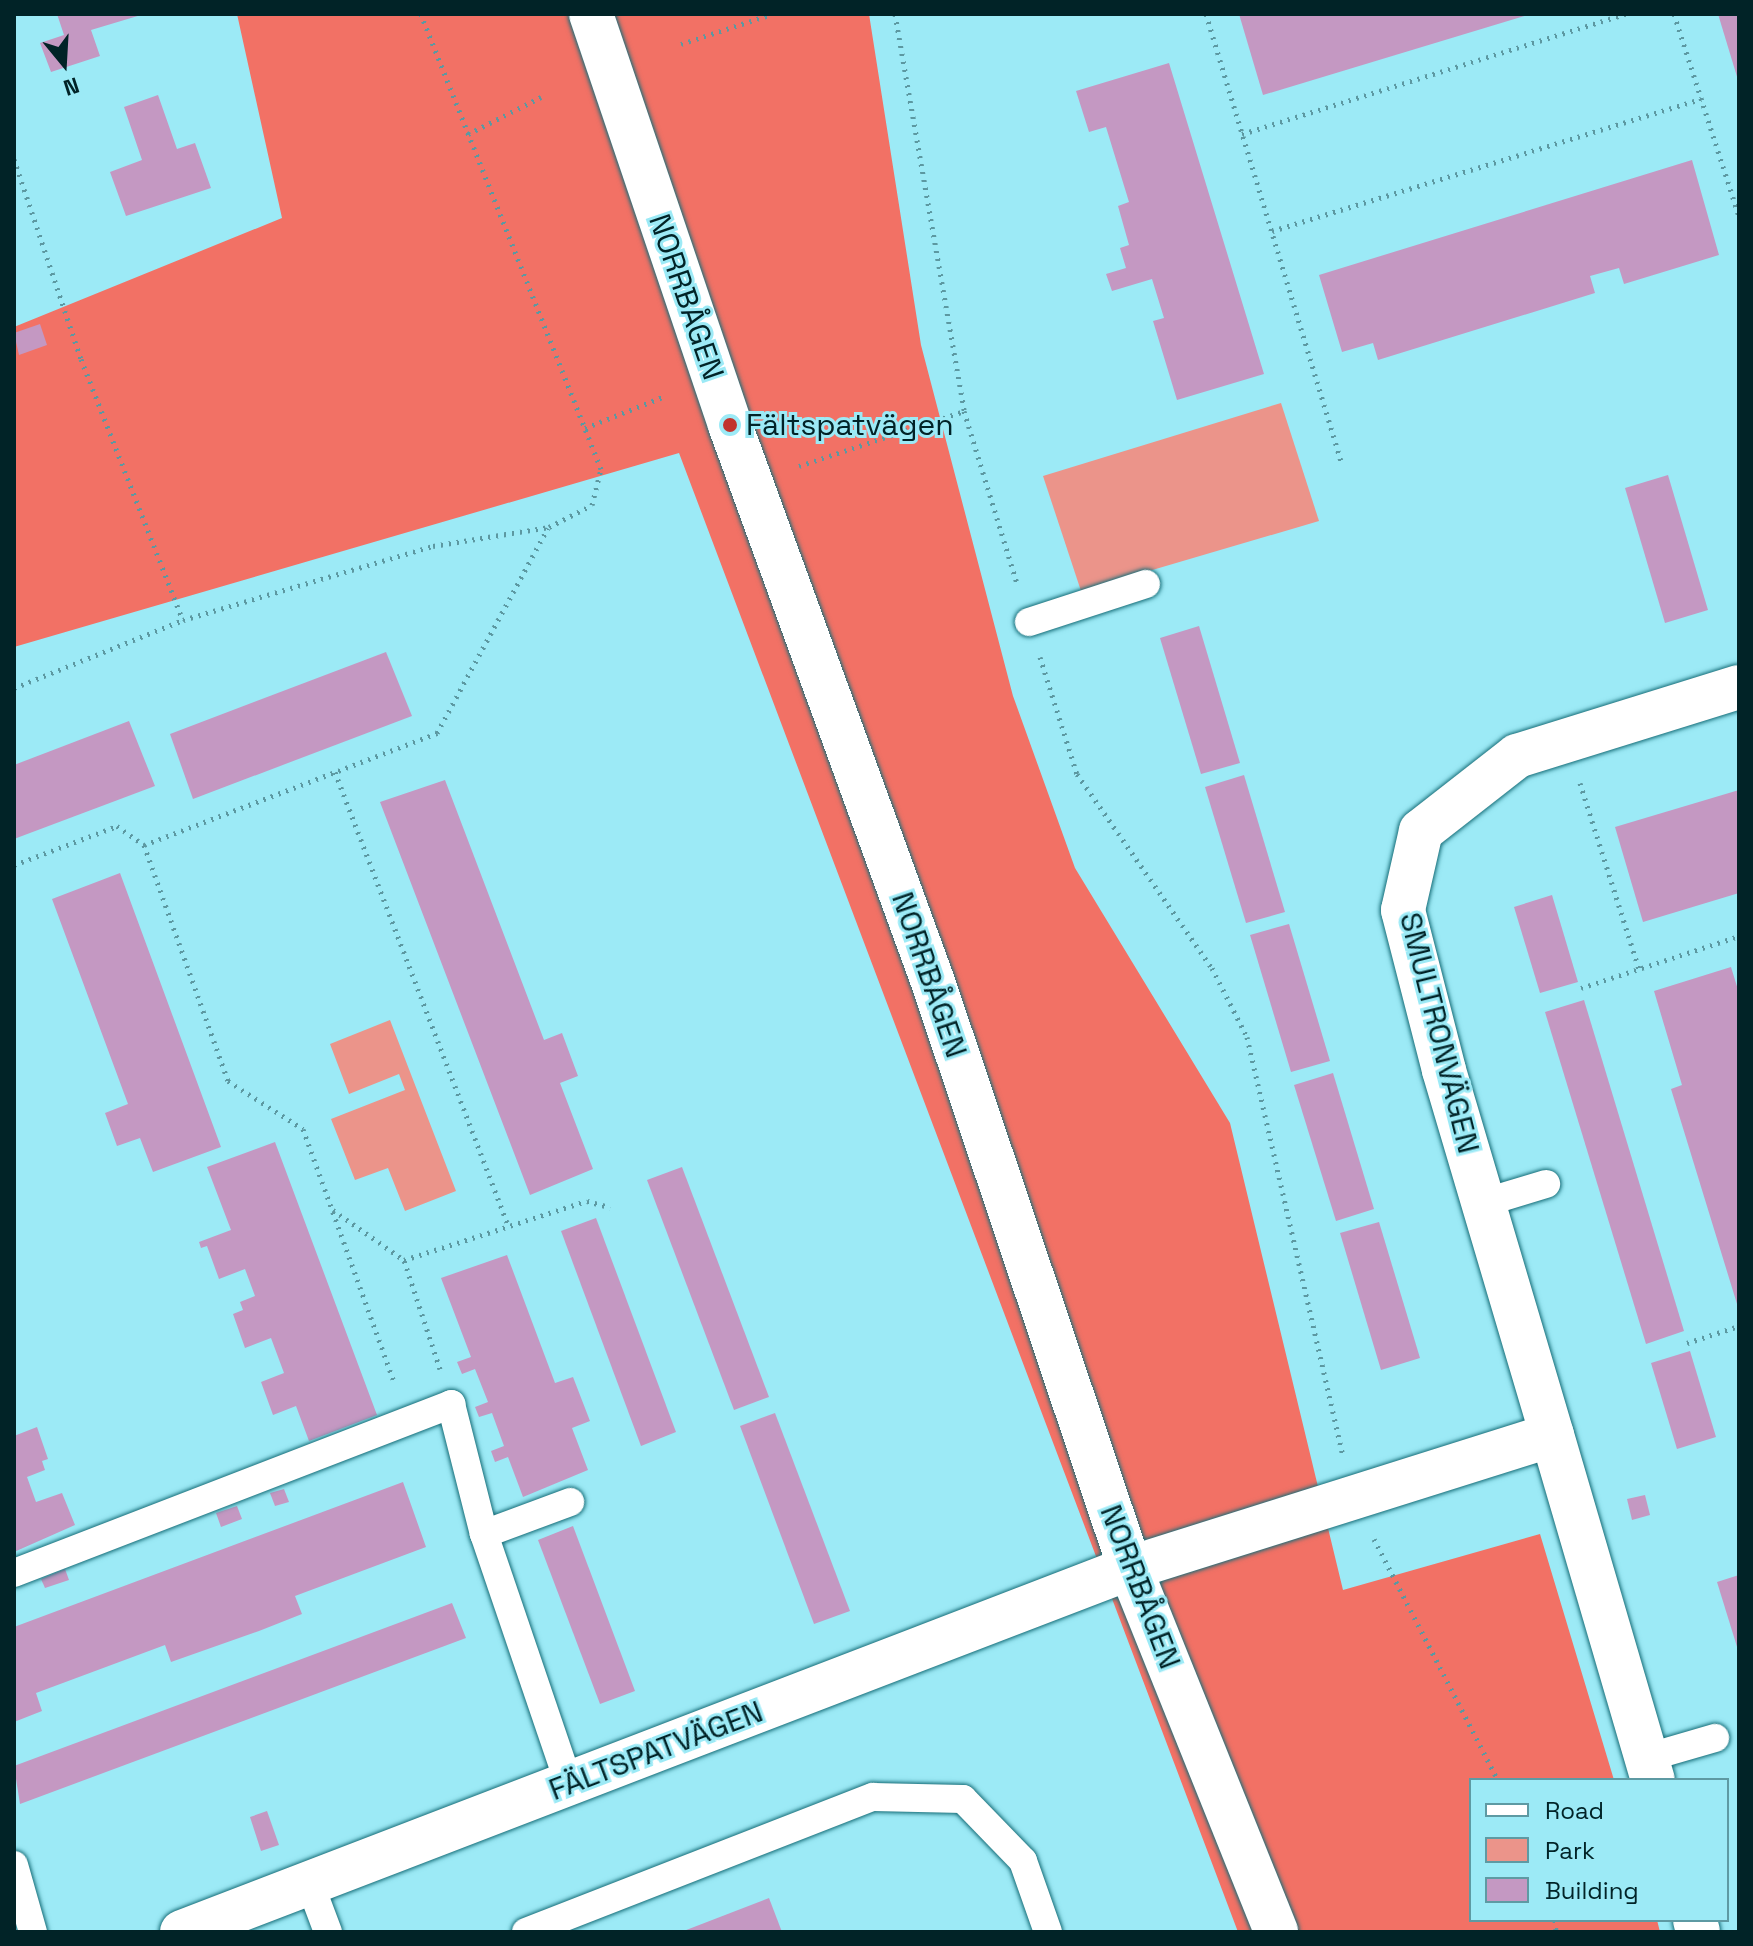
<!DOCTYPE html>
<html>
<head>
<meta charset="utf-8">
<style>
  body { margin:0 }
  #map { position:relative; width:1753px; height:1946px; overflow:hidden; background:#9ceaf6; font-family:"Space Grotesk",sans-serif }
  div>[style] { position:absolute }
  .green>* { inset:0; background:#eb948a }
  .forest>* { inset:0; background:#f27165 }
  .building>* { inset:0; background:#c498c2 }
  .path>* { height:5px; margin-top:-2.5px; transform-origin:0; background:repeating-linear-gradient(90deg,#5c98a1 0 2px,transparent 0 8px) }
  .roads { filter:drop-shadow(0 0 2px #166d78) drop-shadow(0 0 2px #166d78) }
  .service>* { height:28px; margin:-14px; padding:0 14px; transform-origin:14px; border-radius:14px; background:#fff }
  .minor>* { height:44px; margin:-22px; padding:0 22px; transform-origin:22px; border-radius:22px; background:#fff }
  .tertiary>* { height:44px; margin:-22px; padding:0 22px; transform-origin:22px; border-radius:22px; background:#fff }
  .dots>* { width:22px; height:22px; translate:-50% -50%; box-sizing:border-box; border:4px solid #9ceaf6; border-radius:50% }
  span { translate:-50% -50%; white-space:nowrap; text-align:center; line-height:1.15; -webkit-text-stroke:6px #9ceaf6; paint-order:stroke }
  .street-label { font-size:30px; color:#012327 }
  .poi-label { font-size:30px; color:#012327 }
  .left { translate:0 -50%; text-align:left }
  .frame { position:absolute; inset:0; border:16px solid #012327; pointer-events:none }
  .legend { position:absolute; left:1469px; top:1778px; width:260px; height:144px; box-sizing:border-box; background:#9ceaf6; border:2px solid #5e9aa3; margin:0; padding:10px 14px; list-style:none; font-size:24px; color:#012327 }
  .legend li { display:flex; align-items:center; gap:16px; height:40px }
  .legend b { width:40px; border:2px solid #5e9aa3 }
  .north { position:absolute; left:24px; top:24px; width:80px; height:80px; -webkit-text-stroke:6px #9ceaf6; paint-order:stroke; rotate:162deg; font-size:22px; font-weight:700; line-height:32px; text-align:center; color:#012327 }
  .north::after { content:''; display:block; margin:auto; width:28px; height:36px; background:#012327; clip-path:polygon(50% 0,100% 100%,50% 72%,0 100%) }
</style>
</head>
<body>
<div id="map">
  <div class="green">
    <div style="clip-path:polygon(1281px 403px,1319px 521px,1081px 591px,1043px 476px)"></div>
    <div style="clip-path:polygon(390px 1020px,456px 1191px,405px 1211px,388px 1168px,355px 1180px,331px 1119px,405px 1090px,399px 1074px,349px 1094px,330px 1044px)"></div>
  </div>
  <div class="forest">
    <div style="clip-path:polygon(237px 14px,869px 14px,921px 345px,1013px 696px,1075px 868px,1230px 1123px,1343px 1590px,1540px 1534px,1614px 1780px,1471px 1780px,1471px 1920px,1657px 1920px,1660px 1932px,1238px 1932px,679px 453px,14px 647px,14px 327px,282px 218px)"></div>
  </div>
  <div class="building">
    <div style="clip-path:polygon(57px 14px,141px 14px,141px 15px,91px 30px,100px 56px,51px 72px,40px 43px,64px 35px)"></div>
    <div style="clip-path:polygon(1239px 14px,1528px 14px,1528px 15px,1263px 95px)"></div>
    <div style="clip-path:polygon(1718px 14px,1739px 14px,1739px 80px,1738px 80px)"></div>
    <div style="clip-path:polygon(1169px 63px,1264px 374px,1177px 400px,1153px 321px,1164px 318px,1152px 279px,1112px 291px,1106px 274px,1126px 268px,1120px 248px,1129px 245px,1118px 206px,1129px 202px,1106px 127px,1089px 132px,1076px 91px)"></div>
    <div style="clip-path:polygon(158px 95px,177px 149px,195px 143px,211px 188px,126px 216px,110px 172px,142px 160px,124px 107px)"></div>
    <div style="clip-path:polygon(1692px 160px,1719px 255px,1624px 284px,1619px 268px,1590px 276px,1595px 293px,1378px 360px,1373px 343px,1342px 352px,1319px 275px)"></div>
    <div style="clip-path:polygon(40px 324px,47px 345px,19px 355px,14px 333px)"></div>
    <div style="clip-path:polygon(1668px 475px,1708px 610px,1665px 623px,1625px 488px)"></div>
    <div style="clip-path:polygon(1199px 626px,1240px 763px,1201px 774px,1160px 638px)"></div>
    <div style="clip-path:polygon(386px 652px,412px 716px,193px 799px,170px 734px)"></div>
    <div style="clip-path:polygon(129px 721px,155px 786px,14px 839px,14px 765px)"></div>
    <div style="clip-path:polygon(1244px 775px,1285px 912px,1246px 923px,1205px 787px)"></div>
    <div style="clip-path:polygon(445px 780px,544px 1040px,562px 1033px,578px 1076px,560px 1083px,593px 1169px,530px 1195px,380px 802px)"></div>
    <div style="clip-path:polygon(1739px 790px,1739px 893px,1643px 922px,1615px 827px)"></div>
    <div style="clip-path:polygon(120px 873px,221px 1147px,153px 1172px,140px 1138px,117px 1146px,105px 1113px,128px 1104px,52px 899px)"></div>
    <div style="clip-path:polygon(1552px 895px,1578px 982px,1540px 993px,1514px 907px)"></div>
    <div style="clip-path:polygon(1289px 924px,1330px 1061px,1291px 1072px,1250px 935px)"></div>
    <div style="clip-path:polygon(1731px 967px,1739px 993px,1737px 1304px,1671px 1089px,1682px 1085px,1654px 991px)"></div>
    <div style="clip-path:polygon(1584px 1000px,1684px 1331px,1646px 1344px,1545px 1012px)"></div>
    <div style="clip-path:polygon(1333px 1073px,1374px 1209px,1336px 1221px,1294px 1085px)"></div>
    <div style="clip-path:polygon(275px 1142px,377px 1415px,309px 1441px,296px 1406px,273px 1415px,261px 1382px,284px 1373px,271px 1338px,245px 1348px,233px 1314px,243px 1310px,240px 1302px,255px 1296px,245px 1269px,219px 1279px,207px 1246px,201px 1248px,199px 1242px,231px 1230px,207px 1167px)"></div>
    <div style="clip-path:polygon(682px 1167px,769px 1397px,734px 1410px,647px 1180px)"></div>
    <div style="clip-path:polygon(596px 1218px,676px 1432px,641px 1446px,561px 1231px)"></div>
    <div style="clip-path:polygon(1379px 1222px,1420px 1358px,1381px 1370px,1340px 1233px)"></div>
    <div style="clip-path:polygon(507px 1255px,555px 1383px,573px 1377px,590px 1421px,572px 1428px,588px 1470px,523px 1497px,508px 1457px,495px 1462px,491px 1451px,504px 1446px,492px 1413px,479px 1417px,475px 1407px,488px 1402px,475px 1369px,462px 1374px,457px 1362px,471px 1357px,441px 1278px)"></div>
    <div style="clip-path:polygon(1690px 1351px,1716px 1437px,1677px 1449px,1651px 1363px)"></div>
    <div style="clip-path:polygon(775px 1413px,850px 1611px,814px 1624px,740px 1426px)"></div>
    <div style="clip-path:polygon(37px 1427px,48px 1459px,42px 1461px,45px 1470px,27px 1477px,36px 1502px,62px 1493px,75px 1525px,14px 1552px,14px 1436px)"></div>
    <div style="clip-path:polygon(403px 1482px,426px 1547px,295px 1596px,302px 1614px,259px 1631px,171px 1662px,165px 1645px,36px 1693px,42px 1711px,14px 1722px,14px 1627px)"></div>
    <div style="clip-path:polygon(284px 1489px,289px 1502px,275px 1506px,270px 1493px)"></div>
    <div style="clip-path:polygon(1645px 1495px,1650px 1515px,1632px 1520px,1627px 1499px)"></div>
    <div style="clip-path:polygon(237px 1506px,242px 1519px,221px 1527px,216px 1513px)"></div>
    <div style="clip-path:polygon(573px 1526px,635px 1691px,600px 1704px,538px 1540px)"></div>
    <div style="clip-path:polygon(65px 1569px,69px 1580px,45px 1588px,41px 1579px)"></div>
    <div style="clip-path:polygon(1739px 1575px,1739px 1650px,1738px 1650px,1717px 1582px)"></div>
    <div style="clip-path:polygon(452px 1603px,466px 1638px,20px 1804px,14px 1766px)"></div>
    <div style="clip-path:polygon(267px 1811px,279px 1845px,261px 1851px,250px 1817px)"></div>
    <div style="clip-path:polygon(769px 1898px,782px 1932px,681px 1932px)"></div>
  </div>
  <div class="path">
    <div style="left:895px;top:14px;width:403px;rotate:80.1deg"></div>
    <div style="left:964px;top:411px;width:183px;rotate:72.9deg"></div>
    <div style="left:1206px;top:14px;width:467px;rotate:73.2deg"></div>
    <div style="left:1674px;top:14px;width:213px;rotate:72.2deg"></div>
    <div style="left:681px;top:44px;width:96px;rotate:-18.2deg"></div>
    <div style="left:468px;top:134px;width:82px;rotate:-26.9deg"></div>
    <div style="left:1242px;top:134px;width:402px;rotate:-17.4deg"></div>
    <div style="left:14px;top:159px;width:211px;rotate:71.5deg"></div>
    <div style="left:81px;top:359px;width:280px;rotate:68.7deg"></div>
    <div style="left:1272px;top:231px;width:449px;rotate:-17.1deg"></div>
    <div style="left:585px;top:428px;width:86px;rotate:-21.8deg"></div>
    <div style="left:799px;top:466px;width:174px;rotate:-18.4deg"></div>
    <div style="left:1040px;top:657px;width:123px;rotate:72.5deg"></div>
    <div style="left:1077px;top:774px;width:236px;rotate:55.2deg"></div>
    <div style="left:1212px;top:968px;width:77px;rotate:63.1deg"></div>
    <div style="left:1247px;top:1037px;width:429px;rotate:77.1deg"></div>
    <div style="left:14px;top:688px;width:182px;rotate:-21.9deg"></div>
    <div style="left:183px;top:620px;width:261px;rotate:-16.5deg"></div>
    <div style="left:433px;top:546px;width:118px;rotate:-9.3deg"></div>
    <div style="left:549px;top:527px;width:48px;rotate:-27.1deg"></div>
    <div style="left:592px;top:505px;width:37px;rotate:-76deg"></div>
    <div style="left:601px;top:469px;width:489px;rotate:-111.6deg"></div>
    <div style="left:335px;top:772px;width:483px;rotate:69.1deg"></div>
    <div style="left:1580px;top:783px;width:195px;rotate:72.4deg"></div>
    <div style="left:144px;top:845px;width:251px;rotate:70.4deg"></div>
    <div style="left:228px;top:1081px;width:89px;rotate:32.6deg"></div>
    <div style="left:303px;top:1129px;width:271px;rotate:70.2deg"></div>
    <div style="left:14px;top:865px;width:110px;rotate:-20.7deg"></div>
    <div style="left:117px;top:826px;width:33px;rotate:35deg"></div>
    <div style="left:144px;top:845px;width:314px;rotate:-20.9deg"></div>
    <div style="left:437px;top:733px;width:233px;rotate:-61.6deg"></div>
    <div style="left:1581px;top:988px;width:166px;rotate:-18.2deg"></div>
    <div style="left:333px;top:1210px;width:87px;rotate:35.2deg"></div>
    <div style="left:1687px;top:1343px;width:55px;rotate:-18.1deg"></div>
    <div style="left:440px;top:1369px;width:115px;rotate:-108.3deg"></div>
    <div style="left:404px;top:1260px;width:192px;rotate:-17.9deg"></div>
    <div style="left:587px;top:1201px;width:24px;rotate:15deg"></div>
    <div style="left:1374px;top:1539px;width:271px;rotate:62.8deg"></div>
    <div style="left:1555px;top:1920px;width:12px;rotate:85deg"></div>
  </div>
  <div class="roads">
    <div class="service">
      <div style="left:1029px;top:622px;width:123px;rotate:-18deg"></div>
      <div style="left:1483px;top:1203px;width:66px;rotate:-16.8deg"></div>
      <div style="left:484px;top:1534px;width:92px;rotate:-20.4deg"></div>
      <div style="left:14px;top:1573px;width:469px;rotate:-21.1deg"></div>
      <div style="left:451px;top:1404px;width:134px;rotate:75.8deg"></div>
      <div style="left:484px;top:1534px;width:264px;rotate:71.2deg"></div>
      <div style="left:1646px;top:1758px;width:72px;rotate:-16.2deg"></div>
      <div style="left:14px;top:1865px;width:70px;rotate:74.2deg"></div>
      <div style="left:310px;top:1884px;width:51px;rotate:69.4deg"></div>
      <div style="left:526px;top:1932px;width:372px;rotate:-21.3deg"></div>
      <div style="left:873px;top:1797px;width:90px;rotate:1.3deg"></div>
      <div style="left:963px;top:1799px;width:86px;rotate:45.9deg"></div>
      <div style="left:1023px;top:1861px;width:75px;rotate:70.6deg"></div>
    </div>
    <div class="minor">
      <div style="left:1552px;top:1435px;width:381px;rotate:-106.5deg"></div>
      <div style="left:1444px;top:1070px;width:165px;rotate:-104.4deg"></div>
      <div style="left:1403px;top:910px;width:81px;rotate:-77.2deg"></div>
      <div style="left:1421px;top:831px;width:122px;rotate:-38deg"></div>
      <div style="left:1517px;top:756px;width:232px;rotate:-17.3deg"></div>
      <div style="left:1695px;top:1920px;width:12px;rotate:76deg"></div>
      <div style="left:182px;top:1932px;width:1015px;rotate:-21.01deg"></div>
      <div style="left:1130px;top:1568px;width:442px;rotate:-17.5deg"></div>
      <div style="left:1552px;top:1435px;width:359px;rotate:73.7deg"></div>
    </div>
    <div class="tertiary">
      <div style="left:591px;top:14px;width:434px;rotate:71.3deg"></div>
      <div style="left:730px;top:425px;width:593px;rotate:69.98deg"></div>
      <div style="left:933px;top:982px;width:618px;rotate:71.42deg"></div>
      <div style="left:1130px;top:1568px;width:392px;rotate:68.1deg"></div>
    </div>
  </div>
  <div class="dots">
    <div style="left:730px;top:425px;background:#c1332d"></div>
  </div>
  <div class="street-label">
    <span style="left:686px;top:297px;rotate:71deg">NORRBÅGEN</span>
    <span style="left:929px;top:975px;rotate:71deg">NORRBÅGEN</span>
    <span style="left:1439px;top:1033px;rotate:76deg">SMULTRONVÄGEN</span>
    <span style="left:1140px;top:1587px;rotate:69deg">NORRBÅGEN</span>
    <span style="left:656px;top:1751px;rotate:-21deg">FÄLTSPATVÄGEN</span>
  </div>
  <div class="poi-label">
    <span class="left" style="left:746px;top:425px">Fältspatvägen</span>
  </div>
  <div class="frame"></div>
  <ul class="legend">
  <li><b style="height:10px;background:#fff"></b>Road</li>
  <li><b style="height:22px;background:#eb948a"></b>Park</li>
  <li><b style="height:22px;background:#c498c2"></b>Building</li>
  </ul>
  <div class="north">N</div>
</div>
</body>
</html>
